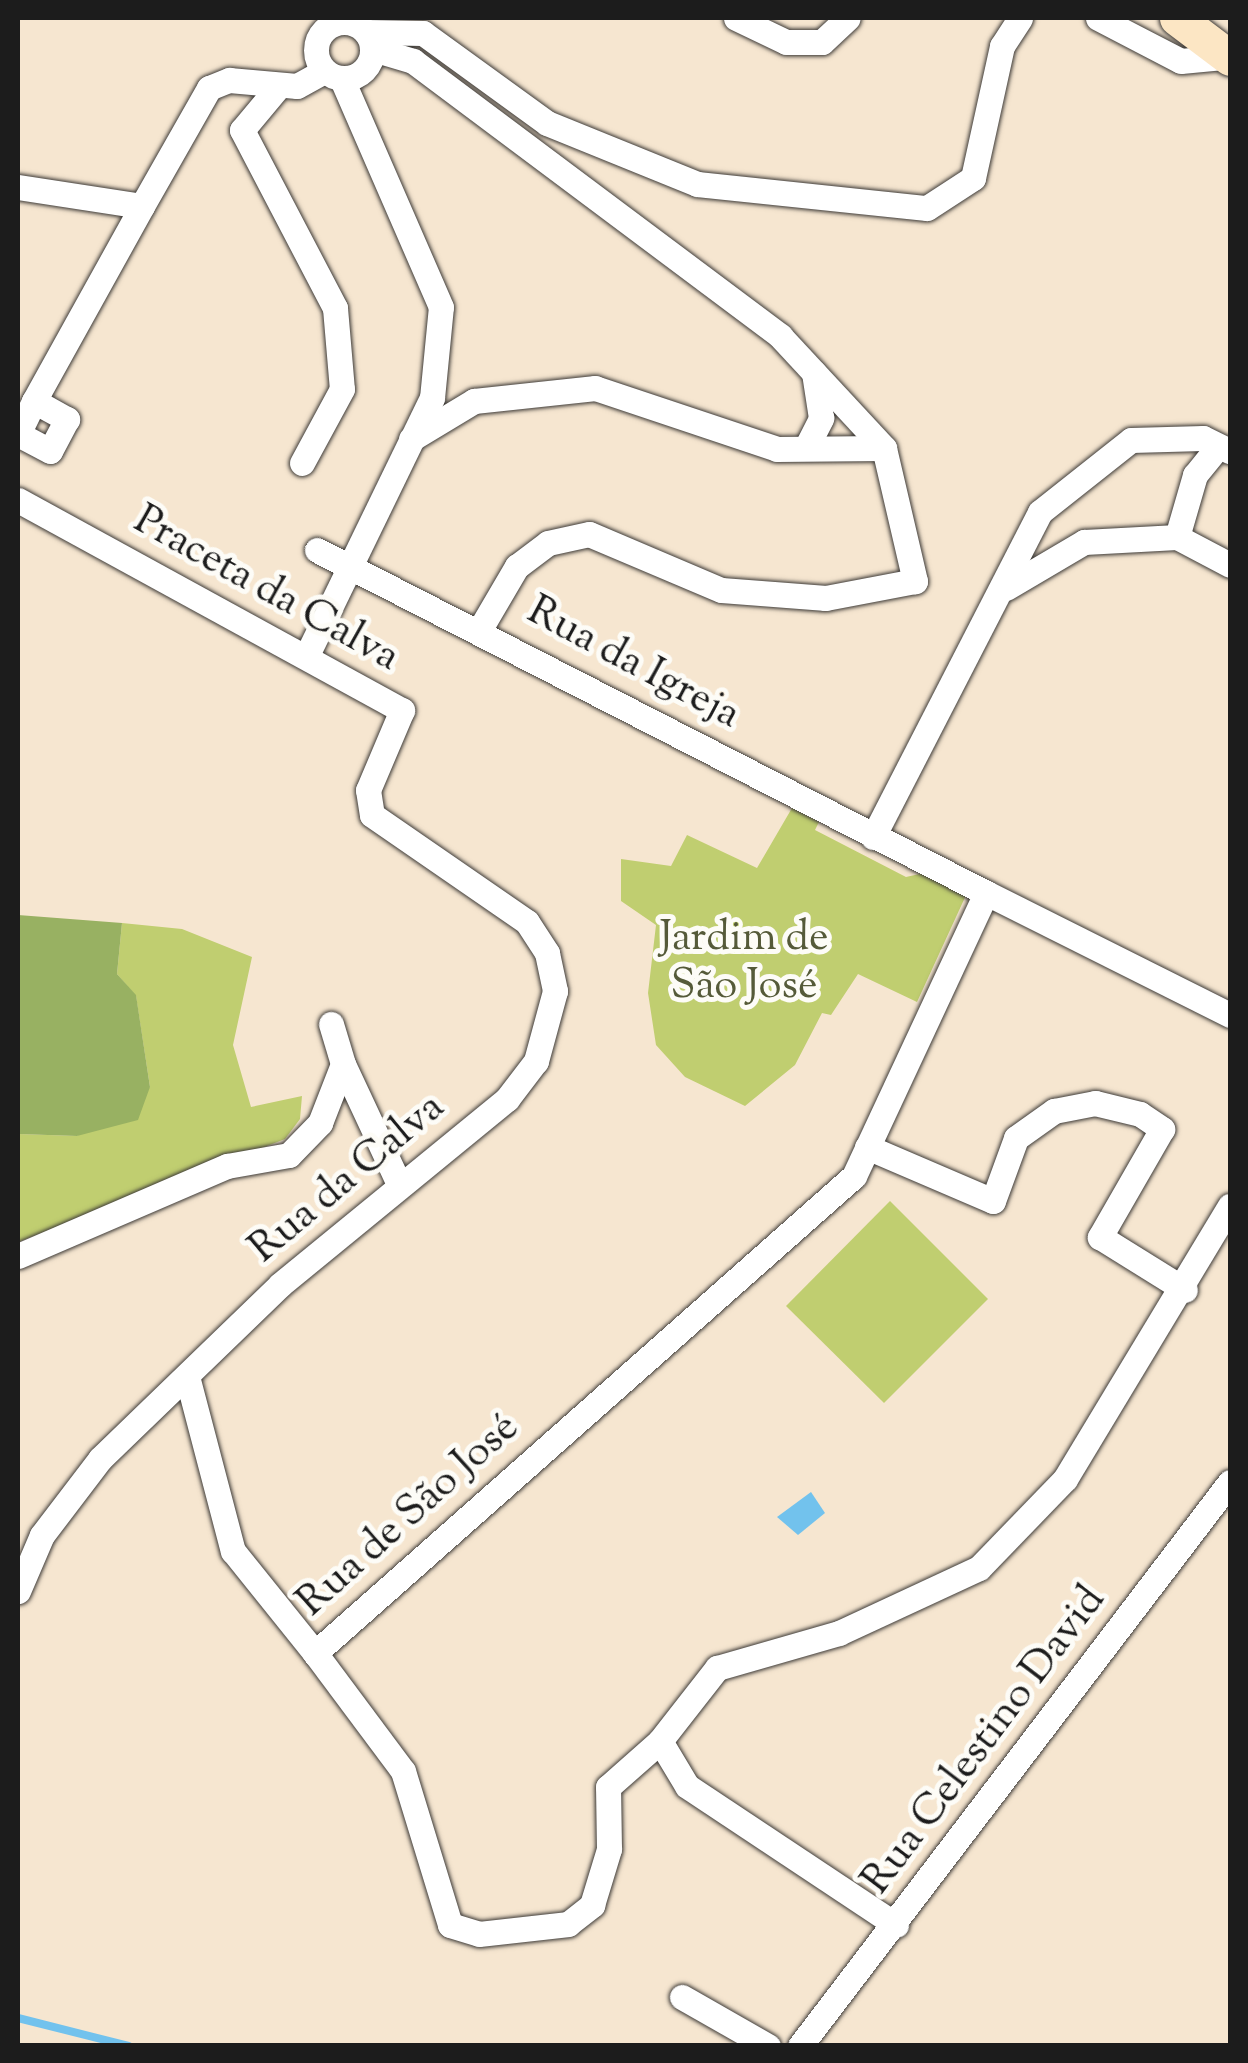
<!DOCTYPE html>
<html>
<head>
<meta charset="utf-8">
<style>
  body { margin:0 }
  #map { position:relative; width:1248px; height:2063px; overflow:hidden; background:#f6e6d0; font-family:"Sorts Mill Goudy",serif }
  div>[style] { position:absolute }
  .green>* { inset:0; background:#c0ce70 }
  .forest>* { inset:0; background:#98b162 }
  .water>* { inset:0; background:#72c2ed }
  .stream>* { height:8px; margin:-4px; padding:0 4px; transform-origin:4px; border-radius:4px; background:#72c2ed }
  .roads { filter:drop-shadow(0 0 2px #3d3a37) drop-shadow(0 0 2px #3d3a37) }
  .street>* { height:25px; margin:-12.5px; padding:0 12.5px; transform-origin:12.5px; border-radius:12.5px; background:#fff }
  .street>.ring { margin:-12.5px; padding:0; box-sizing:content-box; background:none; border:25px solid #fff; border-radius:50% }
  .secondary>* { height:35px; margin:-17.5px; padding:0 17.5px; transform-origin:17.5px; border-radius:17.5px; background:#fce6c4 }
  span { translate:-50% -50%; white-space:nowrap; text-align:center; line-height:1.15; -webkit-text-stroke:10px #fdfcf7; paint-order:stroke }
  .street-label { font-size:42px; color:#1c1c1c }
  .park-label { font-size:42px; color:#555a39 }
  .frame { position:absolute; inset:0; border:20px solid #1c1c1c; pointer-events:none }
</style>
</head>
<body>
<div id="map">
  <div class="green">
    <div style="clip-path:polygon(792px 808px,819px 822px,815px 830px,906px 877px,924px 873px,967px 893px,917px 1002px,858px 974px,831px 1015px,822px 1013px,795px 1065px,745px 1106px,685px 1077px,656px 1045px,648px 993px,656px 925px,621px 901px,621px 859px,671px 866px,687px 835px,757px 868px)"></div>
    <div style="clip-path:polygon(122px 923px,182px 929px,252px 957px,233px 1045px,251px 1107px,302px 1096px,300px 1119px,285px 1139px,18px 1242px,18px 1134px,77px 1136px,150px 1087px,136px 996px,117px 974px)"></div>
    <div style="clip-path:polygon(890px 1201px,988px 1299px,884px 1403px,786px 1306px)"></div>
  </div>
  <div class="forest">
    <div style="clip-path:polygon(18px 915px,122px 923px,117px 974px,136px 995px,150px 1087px,138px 1120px,77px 1136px,18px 1134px)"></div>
  </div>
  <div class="water">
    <div style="clip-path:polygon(811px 1492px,825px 1513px,798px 1535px,777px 1517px)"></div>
  </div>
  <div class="stream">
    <div style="left:18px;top:2018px;width:114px;rotate:14.2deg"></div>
  </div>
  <div class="roads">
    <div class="street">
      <div style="left:736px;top:18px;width:55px;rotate:25.6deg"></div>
      <div style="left:786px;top:42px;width:36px"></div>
      <div style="left:822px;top:42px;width:35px;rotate:-43deg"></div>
      <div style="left:1098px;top:18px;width:93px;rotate:27.4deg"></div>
      <div style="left:1181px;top:61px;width:42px;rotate:-5.4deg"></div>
      <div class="ring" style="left:316px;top:22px;width:31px;height:31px"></div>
      <div style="left:366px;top:32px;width:57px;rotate:1deg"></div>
      <div style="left:423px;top:33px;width:153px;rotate:36deg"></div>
      <div style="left:547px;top:123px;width:162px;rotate:22.1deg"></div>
      <div style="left:697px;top:184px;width:231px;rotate:6deg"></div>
      <div style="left:927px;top:208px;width:55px;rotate:-33.1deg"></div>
      <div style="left:973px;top:178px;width:135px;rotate:-77.6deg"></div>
      <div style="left:1002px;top:46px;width:33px;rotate:-57deg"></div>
      <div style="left:373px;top:49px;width:42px;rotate:16.7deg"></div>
      <div style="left:413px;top:61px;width:459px;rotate:36.8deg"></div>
      <div style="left:780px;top:336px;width:153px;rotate:47.1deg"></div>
      <div style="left:278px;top:87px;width:56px;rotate:129.9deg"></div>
      <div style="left:242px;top:130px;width:201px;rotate:62.4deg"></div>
      <div style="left:335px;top:308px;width:81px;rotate:85.1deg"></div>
      <div style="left:342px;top:389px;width:84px;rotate:118.4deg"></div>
      <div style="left:18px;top:187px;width:125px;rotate:8.7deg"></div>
      <div style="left:142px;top:206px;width:136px;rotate:-60.4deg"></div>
      <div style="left:209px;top:88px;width:22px;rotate:-22deg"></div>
      <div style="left:229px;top:80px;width:68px;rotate:5deg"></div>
      <div style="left:297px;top:86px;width:31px;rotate:-29deg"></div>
      <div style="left:34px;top:401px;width:38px;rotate:29deg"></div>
      <div style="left:67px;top:419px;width:36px;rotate:118deg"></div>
      <div style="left:50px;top:451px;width:36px;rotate:-152deg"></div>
      <div style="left:18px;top:434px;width:37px;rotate:-64deg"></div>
      <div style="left:34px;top:401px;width:223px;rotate:-61deg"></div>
      <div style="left:411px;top:439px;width:74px;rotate:-31.1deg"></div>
      <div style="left:474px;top:401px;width:122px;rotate:-6.1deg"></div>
      <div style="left:595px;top:388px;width:192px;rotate:18.5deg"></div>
      <div style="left:777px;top:449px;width:107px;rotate:-0.5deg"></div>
      <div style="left:884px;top:448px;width:137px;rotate:76.9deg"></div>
      <div style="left:915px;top:581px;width:91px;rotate:169.2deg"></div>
      <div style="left:826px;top:598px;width:105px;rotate:-175.6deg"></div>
      <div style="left:721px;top:590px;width:143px;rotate:-157deg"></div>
      <div style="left:589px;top:534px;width:42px;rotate:167.6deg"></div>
      <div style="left:548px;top:543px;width:39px;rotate:143deg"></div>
      <div style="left:517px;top:566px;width:73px;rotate:120.4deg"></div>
      <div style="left:806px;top:448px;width:34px;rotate:-63deg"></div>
      <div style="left:821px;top:418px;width:46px;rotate:-98.8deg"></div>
      <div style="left:18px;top:500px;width:438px;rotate:28.7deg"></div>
      <div style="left:402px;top:710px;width:87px;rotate:113deg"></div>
      <div style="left:368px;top:790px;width:25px;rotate:81deg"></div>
      <div style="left:372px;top:815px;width:188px;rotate:34.6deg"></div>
      <div style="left:527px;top:922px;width:37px;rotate:57deg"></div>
      <div style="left:547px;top:953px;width:39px;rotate:78deg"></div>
      <div style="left:555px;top:991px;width:73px;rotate:105.2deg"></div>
      <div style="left:536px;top:1061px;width:48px;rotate:127.3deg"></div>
      <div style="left:507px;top:1099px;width:293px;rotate:140.7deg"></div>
      <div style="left:280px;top:1285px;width:250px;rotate:136deg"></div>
      <div style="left:100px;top:1459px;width:96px;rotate:127.3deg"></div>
      <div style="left:42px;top:1535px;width:61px;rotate:113.2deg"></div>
      <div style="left:1177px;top:537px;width:65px;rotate:-73.8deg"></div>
      <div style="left:1195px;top:475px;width:36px;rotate:-51deg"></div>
      <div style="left:1177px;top:537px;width:60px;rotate:27.8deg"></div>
      <div style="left:317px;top:550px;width:752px;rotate:27.14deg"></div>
      <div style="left:1006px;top:588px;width:91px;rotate:-30.5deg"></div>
      <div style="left:1084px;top:542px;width:93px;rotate:-3.1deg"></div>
      <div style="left:307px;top:655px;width:286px;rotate:-64.1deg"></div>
      <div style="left:432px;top:398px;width:91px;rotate:-84.4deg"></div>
      <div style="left:441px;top:307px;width:249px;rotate:-113.5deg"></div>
      <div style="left:873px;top:837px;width:365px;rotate:-62.8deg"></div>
      <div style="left:1040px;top:512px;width:116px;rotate:-38.4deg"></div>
      <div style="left:1131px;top:440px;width:72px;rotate:-1.6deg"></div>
      <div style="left:1203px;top:438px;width:30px;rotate:26deg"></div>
      <div style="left:1230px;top:1015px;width:273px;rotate:-153.4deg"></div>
      <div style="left:986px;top:893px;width:312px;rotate:115deg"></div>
      <div style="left:854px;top:1176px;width:720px;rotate:138.49deg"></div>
      <div style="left:315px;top:1653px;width:147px;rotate:53.3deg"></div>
      <div style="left:403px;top:1771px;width:161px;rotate:73deg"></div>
      <div style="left:450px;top:1925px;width:30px;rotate:17deg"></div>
      <div style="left:479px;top:1934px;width:90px;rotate:-6.4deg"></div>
      <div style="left:568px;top:1924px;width:31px;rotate:-38deg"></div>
      <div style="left:592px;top:1905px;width:59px;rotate:-73.1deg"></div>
      <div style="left:609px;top:1849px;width:62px;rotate:-90.9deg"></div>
      <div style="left:608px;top:1787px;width:69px;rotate:-41.5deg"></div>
      <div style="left:660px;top:1741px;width:93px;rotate:-52deg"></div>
      <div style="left:717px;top:1668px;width:127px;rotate:-16deg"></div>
      <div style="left:839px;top:1633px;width:154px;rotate:-24.9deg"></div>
      <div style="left:979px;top:1568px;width:124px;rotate:-46deg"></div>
      <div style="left:1065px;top:1479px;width:319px;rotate:-58.9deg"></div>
      <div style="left:331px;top:1024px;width:42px;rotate:73.3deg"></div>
      <div style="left:867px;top:1147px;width:137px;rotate:23.2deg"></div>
      <div style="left:993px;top:1201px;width:67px;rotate:-69.9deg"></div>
      <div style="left:1016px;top:1138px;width:47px;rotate:-35.4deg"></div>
      <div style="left:1054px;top:1111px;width:42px;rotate:-11deg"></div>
      <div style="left:1095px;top:1103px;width:46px;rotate:13.7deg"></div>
      <div style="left:1140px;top:1114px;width:27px;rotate:34deg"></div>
      <div style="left:1162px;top:1129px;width:125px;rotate:119.9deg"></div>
      <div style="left:1100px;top:1237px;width:100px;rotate:31.9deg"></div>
      <div style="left:18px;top:1256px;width:228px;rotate:-23.3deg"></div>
      <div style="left:227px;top:1166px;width:63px;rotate:-10.1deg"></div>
      <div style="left:289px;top:1155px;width:45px;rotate:-45.9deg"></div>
      <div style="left:320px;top:1123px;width:63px;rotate:-68.7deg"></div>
      <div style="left:343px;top:1064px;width:132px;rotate:65deg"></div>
      <div style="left:188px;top:1380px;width:177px;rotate:75.3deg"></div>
      <div style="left:233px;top:1551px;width:131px;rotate:51.2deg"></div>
      <div style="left:660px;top:1741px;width:52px;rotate:59deg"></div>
      <div style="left:687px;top:1786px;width:251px;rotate:33.6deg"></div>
      <div style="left:682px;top:1997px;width:99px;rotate:29.7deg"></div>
      <div style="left:800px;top:2046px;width:709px;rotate:-52.68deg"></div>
    </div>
    <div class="secondary">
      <div style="left:1177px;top:18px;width:66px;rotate:37deg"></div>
    </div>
  </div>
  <div class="street-label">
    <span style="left:266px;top:590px;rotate:29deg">Praceta da Calva</span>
    <span style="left:633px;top:664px;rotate:28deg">Rua da Igreja</span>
    <span style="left:348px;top:1179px;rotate:-40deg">Rua da Calva</span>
    <span style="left:409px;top:1516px;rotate:-42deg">Rua de São José</span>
    <span style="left:985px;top:1741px;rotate:-53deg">Rua Celestino David</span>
  </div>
  <div class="park-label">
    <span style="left:744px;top:963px">Jardim de<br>São José</span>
  </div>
  <div class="frame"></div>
</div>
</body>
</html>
